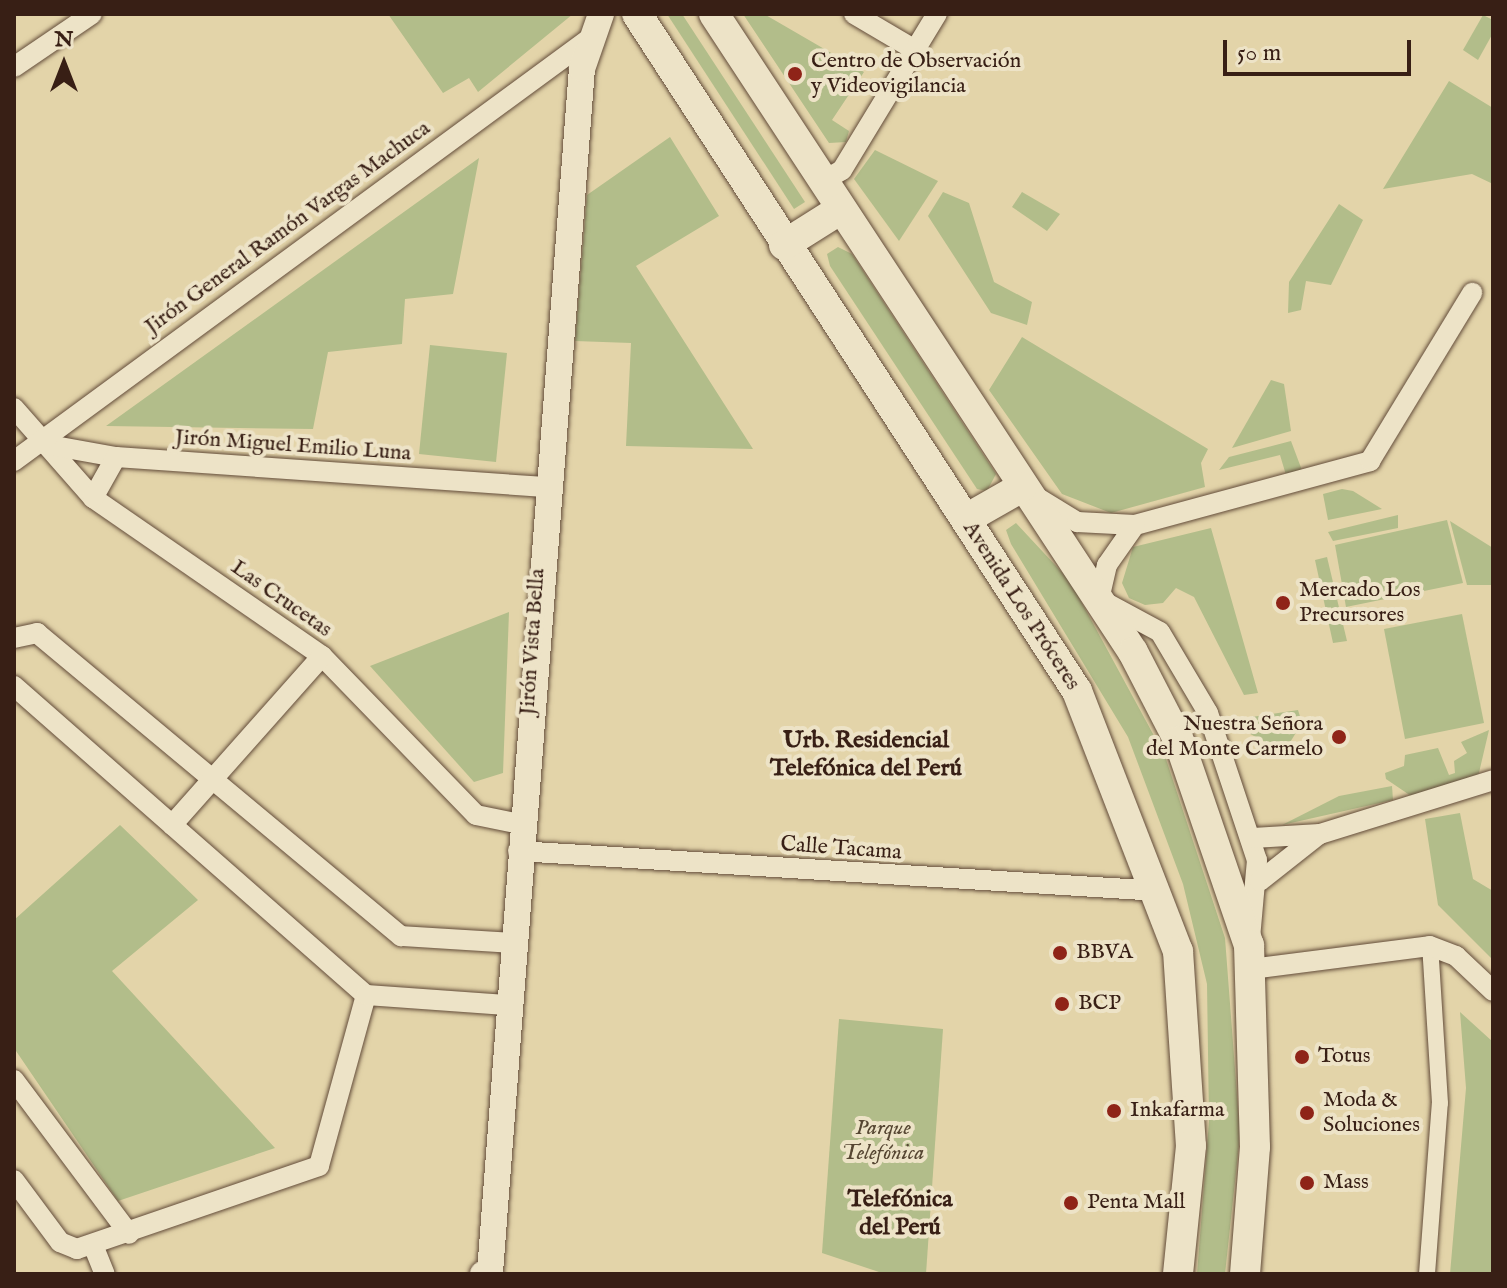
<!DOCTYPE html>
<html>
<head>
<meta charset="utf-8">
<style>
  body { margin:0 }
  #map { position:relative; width:1507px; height:1288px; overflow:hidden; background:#e3d4a9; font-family:"IM FELL English",serif }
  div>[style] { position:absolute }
  .green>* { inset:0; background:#b2bd8a }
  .roads { filter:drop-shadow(0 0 2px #634c3a) drop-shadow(0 0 2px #634c3a) }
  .pedestrian>* { height:16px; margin:-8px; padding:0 8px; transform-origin:8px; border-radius:8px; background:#ede3c7 }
  .minor>* { height:20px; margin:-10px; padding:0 10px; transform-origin:10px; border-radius:10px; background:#ede3c7 }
  .tertiary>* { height:26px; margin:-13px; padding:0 13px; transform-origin:13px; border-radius:13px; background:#ede3c7 }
  .secondary>* { height:30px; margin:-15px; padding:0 15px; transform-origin:15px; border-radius:15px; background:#ede3c7 }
  .dots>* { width:22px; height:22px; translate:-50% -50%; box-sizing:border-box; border:4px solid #ede3c7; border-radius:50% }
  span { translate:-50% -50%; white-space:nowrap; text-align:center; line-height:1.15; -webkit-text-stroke:8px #ede3c7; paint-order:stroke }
  .poi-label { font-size:22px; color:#381f15 }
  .left { translate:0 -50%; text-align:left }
  .right { translate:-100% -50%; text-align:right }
  .street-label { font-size:22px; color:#381f15 }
  .park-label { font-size:22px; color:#564632; font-style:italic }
  .neighbourhood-label { font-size:24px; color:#381f15; font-weight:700 }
  .frame { position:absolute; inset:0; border:16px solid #381f15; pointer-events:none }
  .north { position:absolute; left:24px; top:24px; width:80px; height:80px; -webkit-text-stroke:6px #ede3c7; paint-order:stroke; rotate:0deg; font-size:22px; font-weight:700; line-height:32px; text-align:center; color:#381f15 }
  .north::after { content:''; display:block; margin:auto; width:28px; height:36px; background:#381f15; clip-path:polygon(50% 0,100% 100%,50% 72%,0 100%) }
  .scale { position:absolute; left:1223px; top:40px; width:188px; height:36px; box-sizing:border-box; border:4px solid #381f15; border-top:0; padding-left:10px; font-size:24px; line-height:28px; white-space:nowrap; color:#381f15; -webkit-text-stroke:6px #ede3c7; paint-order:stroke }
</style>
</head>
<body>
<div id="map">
  <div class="green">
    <div style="clip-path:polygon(388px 14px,573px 14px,478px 92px,469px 78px,443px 93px)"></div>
    <div style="clip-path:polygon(667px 14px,682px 14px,805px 202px,794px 209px)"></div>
    <div style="clip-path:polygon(743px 14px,764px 14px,864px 72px,832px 120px,849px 131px,846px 142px,829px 143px)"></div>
    <div style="clip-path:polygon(1483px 15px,1493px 20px,1493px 33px,1478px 60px,1463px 50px)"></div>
    <div style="clip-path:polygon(1449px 81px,1493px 108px,1493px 184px,1472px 174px,1383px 189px)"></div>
    <div style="clip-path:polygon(670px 137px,719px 216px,636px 266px,753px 449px,626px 446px,631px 343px,575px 341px,587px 195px)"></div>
    <div style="clip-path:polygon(875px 150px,938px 181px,899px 241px,854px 179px)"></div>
    <div style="clip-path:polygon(479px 158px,453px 294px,405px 299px,402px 344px,328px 352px,313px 429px,106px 426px)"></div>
    <div style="clip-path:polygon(943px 192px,969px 203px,994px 282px,1032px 302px,1027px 325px,991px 313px,928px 216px)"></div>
    <div style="clip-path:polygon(1022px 192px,1060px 214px,1047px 231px,1012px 207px)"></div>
    <div style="clip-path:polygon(1339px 204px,1363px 220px,1331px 285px,1306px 281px,1301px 310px,1288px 313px,1289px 282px)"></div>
    <div style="clip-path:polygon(838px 247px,852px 254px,996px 474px,987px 491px,977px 489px,830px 266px,827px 254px)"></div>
    <div style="clip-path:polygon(1022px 337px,1208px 449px,1201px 463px,1205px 487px,1111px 513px,1062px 494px,989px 390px)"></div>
    <div style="clip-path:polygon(430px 345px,507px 353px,496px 462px,419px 454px)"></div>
    <div style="clip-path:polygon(1271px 380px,1284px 384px,1291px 431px,1232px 448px)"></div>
    <div style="clip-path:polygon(1291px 441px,1303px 473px,1286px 475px,1280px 455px,1219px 470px,1229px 457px)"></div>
    <div style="clip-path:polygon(1342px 489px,1353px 491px,1382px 509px,1328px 520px,1323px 494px)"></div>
    <div style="clip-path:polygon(1398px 515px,1398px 528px,1333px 541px,1328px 532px)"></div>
    <div style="clip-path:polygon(1447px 520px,1463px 583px,1346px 607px,1335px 545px)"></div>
    <div style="clip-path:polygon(1450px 521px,1493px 548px,1493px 585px,1467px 585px)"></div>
    <div style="clip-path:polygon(1016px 523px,1070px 581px,1165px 756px,1225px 938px,1240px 1135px,1225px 1274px,1197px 1274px,1209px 1121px,1207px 984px,1183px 884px,1128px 737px,1011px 544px,1006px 530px)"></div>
    <div style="clip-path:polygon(1211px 528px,1258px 693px,1244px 695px,1194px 597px,1176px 588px,1163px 603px,1145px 605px,1129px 598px,1122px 583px,1133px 547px)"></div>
    <div style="clip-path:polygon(1327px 557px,1347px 641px,1333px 643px,1315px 560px)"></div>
    <div style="clip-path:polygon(509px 612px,503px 773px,474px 782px,370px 666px)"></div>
    <div style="clip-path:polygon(1462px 614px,1484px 723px,1405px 739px,1384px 629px)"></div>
    <div style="clip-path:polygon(1298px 710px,1302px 723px,1284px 752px,1237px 727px,1238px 719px)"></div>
    <div style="clip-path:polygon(1489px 730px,1478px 777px,1411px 796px,1386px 779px,1385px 773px,1404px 766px,1405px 755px,1438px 748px,1449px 775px,1455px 773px,1454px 761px,1467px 753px,1461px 742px)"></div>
    <div style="clip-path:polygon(1392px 786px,1393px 800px,1282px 825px,1339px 796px)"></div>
    <div style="clip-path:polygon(1460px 813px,1473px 879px,1493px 891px,1493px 960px,1438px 905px,1425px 819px)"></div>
    <div style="clip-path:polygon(120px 825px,198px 900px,112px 971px,275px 1148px,118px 1201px,14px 1048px,14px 920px)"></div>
    <div style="clip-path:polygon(1460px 1012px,1493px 1042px,1493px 1274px,1450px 1274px,1466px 1088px)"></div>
    <div style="clip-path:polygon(839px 1019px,943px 1029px,926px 1274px,885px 1274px,822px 1253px)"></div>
  </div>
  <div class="roads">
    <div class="pedestrian">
      <div style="left:1427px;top:1274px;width:171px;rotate:-85.7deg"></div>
      <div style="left:1440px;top:1103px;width:157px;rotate:-93.6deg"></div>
    </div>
    <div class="minor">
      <div style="left:854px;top:14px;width:71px;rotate:30.5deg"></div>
      <div style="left:14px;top:67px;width:94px;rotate:-34.2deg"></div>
      <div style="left:823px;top:181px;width:22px;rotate:-30deg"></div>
      <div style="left:842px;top:170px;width:183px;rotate:-58.7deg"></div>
      <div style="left:14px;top:408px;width:120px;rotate:48.7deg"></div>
      <div style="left:93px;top:498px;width:278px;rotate:34.6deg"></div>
      <div style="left:322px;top:656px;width:221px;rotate:45.9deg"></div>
      <div style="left:476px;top:815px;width:45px;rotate:11.6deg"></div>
      <div style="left:38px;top:443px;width:79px;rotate:10.2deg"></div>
      <div style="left:116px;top:457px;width:430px;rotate:4deg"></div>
      <div style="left:14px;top:461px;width:718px;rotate:-36.28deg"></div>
      <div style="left:93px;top:498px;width:47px;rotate:-60.7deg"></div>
      <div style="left:1038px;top:498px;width:46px;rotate:31.6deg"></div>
      <div style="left:1077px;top:522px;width:58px;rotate:3deg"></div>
      <div style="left:1135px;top:525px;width:244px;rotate:-15.2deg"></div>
      <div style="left:1370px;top:461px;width:197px;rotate:-58.7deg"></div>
      <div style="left:1135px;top:525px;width:49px;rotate:125deg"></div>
      <div style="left:1107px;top:565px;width:35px;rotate:103deg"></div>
      <div style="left:1099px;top:599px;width:69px;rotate:28.4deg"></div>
      <div style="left:1160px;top:632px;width:94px;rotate:59.3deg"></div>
      <div style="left:1208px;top:713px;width:155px;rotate:71.6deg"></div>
      <div style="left:1257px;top:860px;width:78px;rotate:95.1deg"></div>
      <div style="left:14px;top:638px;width:24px;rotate:-12deg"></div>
      <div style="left:37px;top:633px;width:474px;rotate:39.8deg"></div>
      <div style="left:401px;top:936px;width:111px;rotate:3.6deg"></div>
      <div style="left:14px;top:686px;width:468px;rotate:41.3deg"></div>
      <div style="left:366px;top:995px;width:177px;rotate:105.4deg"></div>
      <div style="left:319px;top:1166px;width:256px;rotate:161.1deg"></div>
      <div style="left:77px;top:1249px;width:18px;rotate:-158deg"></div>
      <div style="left:60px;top:1242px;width:77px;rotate:-126.6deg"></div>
      <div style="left:172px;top:825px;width:226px;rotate:-48.4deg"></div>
      <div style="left:1253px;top:838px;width:67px;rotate:-3.4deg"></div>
      <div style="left:1320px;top:834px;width:181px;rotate:-17.3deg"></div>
      <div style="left:518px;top:851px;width:642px;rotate:3.57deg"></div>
      <div style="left:1260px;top:881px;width:73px;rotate:-38.3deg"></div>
      <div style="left:1251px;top:969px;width:180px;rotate:-7.3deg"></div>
      <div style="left:1430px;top:946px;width:28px;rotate:21deg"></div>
      <div style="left:1456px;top:956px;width:51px;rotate:43.4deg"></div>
      <div style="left:366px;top:995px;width:141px;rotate:4.1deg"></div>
      <div style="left:14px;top:1080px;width:192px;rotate:53.2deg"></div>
      <div style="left:93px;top:1245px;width:31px;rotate:68deg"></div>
    </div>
    <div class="tertiary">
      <div style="left:483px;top:1274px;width:7px;rotate:-16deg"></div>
      <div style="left:490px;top:1272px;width:1207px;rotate:-85.63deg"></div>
      <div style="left:582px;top:69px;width:58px;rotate:-70.9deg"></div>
    </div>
    <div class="secondary">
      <div style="left:637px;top:14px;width:807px;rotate:56.98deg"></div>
      <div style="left:1077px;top:691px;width:279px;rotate:68.8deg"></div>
      <div style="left:1178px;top:951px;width:195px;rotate:86.2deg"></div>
      <div style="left:1191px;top:1146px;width:129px;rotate:95.8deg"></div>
      <div style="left:714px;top:14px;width:763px;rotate:56.71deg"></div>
      <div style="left:1133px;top:652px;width:100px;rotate:62.7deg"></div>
      <div style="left:1179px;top:741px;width:216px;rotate:71.1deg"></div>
      <div style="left:1249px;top:945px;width:202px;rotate:88.3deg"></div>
      <div style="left:1255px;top:1147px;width:127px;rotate:94.5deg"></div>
      <div style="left:784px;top:245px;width:67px;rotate:-32.3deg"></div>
      <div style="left:966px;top:519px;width:64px;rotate:-29.7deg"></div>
    </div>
  </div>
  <div class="dots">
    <div style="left:795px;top:74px;background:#8f2418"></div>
    <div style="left:1283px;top:603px;background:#8f2418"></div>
    <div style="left:1339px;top:737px;background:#8f2418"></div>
    <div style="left:1060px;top:953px;background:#8f2418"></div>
    <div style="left:1062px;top:1004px;background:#8f2418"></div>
    <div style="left:1302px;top:1057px;background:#8f2418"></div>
    <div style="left:1114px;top:1111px;background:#8f2418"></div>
    <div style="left:1307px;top:1113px;background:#8f2418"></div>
    <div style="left:1307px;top:1183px;background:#8f2418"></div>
    <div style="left:1071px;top:1203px;background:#8f2418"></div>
  </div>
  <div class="poi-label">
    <span class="left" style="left:811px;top:74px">Centro de Observación<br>y Videovigilancia</span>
    <span class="left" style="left:1299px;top:603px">Mercado Los<br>Precursores</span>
    <span class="right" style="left:1323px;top:737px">Nuestra Señora<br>del Monte Carmelo</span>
    <span class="left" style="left:1076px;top:953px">BBVA</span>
    <span class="left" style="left:1078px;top:1004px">BCP</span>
    <span class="left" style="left:1318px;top:1057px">Totus</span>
    <span class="left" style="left:1323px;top:1113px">Moda &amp;<br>Soluciones</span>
    <span class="left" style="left:1130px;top:1111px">Inkafarma</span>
    <span class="left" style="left:1323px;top:1183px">Mass</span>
    <span class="left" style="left:1087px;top:1203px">Penta Mall</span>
  </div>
  <div class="street-label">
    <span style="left:288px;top:228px;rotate:-36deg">Jirón General Ramón Vargas Machuca</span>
    <span style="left:293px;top:446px;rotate:4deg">Jirón Miguel Emilio Luna</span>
    <span style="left:281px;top:599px;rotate:35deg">Las Crucetas</span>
    <span style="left:1021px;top:606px;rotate:57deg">Avenida Los Próceres</span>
    <span style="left:533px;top:642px;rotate:-86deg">Jirón Vista Bella</span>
    <span style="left:841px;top:849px;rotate:4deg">Calle Tacama</span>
  </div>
  <div class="park-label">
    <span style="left:883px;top:1141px">Parque<br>Telefónica</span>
  </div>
  <div class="neighbourhood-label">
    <span style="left:866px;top:755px">Urb. Residencial<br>Telefónica del Perú</span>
    <span style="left:900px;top:1214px">Telefónica<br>del Perú</span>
  </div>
  <div class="frame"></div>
  <div class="north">N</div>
  <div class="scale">50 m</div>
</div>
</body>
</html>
